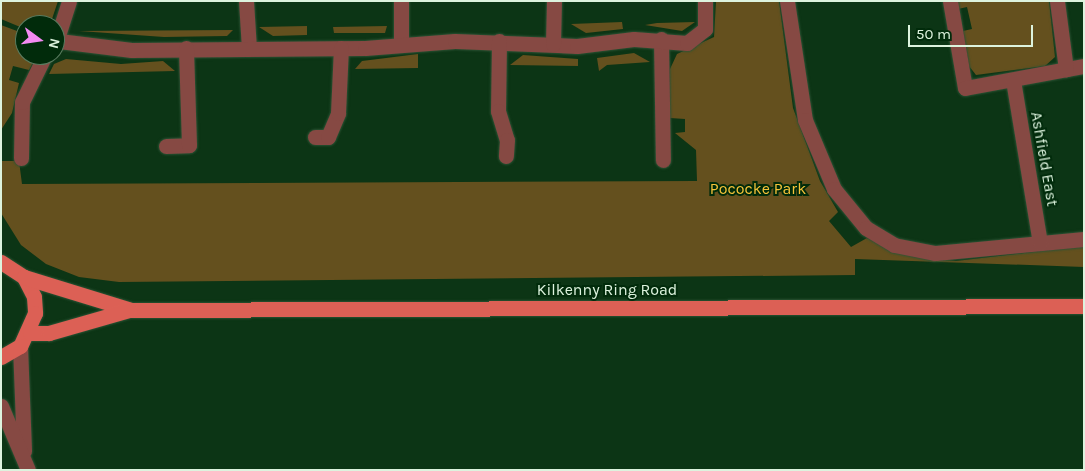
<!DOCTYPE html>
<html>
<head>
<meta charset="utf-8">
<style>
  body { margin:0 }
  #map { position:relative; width:1085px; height:471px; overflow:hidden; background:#0c3515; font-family:Karla,sans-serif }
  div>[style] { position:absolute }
  .green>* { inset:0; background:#64501e }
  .roads { filter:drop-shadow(0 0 1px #2d5335) drop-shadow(0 0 1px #2d5335) }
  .street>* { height:15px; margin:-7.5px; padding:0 7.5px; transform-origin:7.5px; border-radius:7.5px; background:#864943 }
  .primary>* { height:15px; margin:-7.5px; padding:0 7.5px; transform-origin:7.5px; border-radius:7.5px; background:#dc6055 }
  span { translate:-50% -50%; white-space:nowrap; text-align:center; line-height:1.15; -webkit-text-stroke:4px #012b0b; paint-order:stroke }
  .street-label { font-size:16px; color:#ddf3de }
  .park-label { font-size:16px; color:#f5c33a }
  .frame { position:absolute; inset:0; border:2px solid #ddf3de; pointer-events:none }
  .north { position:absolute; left:15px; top:15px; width:50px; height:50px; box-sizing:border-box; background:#012b0b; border:1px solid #597b5f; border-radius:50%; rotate:104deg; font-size:14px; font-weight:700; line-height:20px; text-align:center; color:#ddf3de }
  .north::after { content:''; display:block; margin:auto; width:18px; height:22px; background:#f38af2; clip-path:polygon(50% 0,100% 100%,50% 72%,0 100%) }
  .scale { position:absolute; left:908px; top:25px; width:125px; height:22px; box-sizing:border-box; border:2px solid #ddf3de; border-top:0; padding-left:6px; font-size:15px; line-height:18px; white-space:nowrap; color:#ddf3de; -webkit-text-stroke:4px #012b0b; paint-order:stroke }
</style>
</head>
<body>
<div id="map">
  <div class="green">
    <div style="clip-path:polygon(1px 1px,58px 1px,50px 25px,25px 25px,25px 29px,1px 19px)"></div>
    <div style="clip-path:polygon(716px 1px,779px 1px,793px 108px,820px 181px,838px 212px,829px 221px,851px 247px,867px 238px,914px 257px,956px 261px,1084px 246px,1084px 267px,855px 259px,855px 275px,119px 282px,79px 277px,46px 264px,21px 245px,1px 213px,1px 161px,19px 161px,22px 184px,697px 181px,696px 150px,675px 133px,685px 132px,685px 119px,670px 118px,670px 69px,677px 54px,714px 37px)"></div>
    <div style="clip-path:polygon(957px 1px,1049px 1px,1055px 57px,1045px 66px,976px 75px,969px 66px,963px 31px,972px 29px,967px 7px,958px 9px)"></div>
    <div style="clip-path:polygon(622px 22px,623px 29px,586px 33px,571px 24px)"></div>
    <div style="clip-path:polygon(695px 22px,682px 31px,645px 25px,657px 23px)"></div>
    <div style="clip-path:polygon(1px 25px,25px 34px,25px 55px,37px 55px,29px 70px,13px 66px,9px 80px,19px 83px,12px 113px,1px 130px)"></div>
    <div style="clip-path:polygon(307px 26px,307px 35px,273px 36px,259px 27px)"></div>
    <div style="clip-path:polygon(387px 26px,385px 33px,334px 33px,333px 27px)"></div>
    <div style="clip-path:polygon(233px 30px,227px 36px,164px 37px,79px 31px)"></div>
    <div style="clip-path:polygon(634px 53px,650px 62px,607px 65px,599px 71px,597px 58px)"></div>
    <div style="clip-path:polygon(418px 54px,418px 68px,355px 69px,362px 61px)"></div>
    <div style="clip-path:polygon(523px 55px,578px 59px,578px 66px,510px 65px)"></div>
    <div style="clip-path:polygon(66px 59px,121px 64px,163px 61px,175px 71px,49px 74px,54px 64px)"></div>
  </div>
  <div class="roads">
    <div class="street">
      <div style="left:246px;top:1px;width:48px;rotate:86.4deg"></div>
      <div style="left:401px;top:1px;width:41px;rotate:90deg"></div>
      <div style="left:787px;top:1px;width:120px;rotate:81.4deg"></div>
      <div style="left:805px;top:120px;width:75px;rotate:67.2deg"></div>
      <div style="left:834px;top:189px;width:50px;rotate:50.6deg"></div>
      <div style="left:866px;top:228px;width:33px;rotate:31deg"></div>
      <div style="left:894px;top:245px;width:42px;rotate:11deg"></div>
      <div style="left:935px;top:253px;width:150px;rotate:-5.4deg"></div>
      <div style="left:950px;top:1px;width:88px;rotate:80.2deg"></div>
      <div style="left:965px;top:88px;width:121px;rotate:-10.5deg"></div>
      <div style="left:1057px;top:1px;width:69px;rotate:82.5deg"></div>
      <div style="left:661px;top:39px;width:121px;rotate:89.1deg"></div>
      <div style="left:59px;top:41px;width:73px;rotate:7.1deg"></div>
      <div style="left:131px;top:50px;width:234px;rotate:-0.5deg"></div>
      <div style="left:365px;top:48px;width:90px;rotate:-4.4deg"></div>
      <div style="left:455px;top:41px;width:122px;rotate:2.3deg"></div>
      <div style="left:577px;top:46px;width:57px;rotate:-7deg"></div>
      <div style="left:634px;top:39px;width:53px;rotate:4.3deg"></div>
      <div style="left:687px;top:43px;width:23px;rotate:-38deg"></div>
      <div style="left:705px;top:29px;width:28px;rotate:-90deg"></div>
      <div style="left:499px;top:41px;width:70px;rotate:90.8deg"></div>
      <div style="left:498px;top:111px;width:30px;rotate:73deg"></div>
      <div style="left:507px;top:140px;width:16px;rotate:94deg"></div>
      <div style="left:553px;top:44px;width:43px;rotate:-88.7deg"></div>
      <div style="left:55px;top:45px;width:46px;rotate:-72.3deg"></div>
      <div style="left:1013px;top:80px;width:165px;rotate:80.6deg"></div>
      <div style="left:315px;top:137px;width:13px"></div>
      <div style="left:328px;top:137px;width:26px;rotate:-67deg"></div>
      <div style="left:338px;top:113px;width:65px;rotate:-87.4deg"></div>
      <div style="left:166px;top:146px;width:23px;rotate:-2deg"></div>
      <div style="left:189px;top:145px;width:97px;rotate:-91.8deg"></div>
      <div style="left:21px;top:158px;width:56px;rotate:-89deg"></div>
      <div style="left:22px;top:102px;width:52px;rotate:-63.9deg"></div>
      <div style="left:20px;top:346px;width:105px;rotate:87.8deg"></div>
      <div style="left:1px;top:406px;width:69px;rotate:67.1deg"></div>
    </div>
    <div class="primary">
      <div style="left:1px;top:262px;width:27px;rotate:33deg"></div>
      <div style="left:24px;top:277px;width:22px;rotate:63deg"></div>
      <div style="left:34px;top:297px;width:16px;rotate:86deg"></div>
      <div style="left:35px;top:313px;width:36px;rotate:114deg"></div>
      <div style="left:20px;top:346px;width:22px;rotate:150deg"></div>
      <div style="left:24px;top:277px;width:112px;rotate:17.1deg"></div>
      <div style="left:131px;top:310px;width:953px;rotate:-0.24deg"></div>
      <div style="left:30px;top:333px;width:19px"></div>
      <div style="left:49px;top:333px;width:83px;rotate:-16deg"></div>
    </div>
  </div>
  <div class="street-label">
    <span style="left:1044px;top:159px;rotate:80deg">Ashfield East</span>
    <span style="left:607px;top:290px">Kilkenny Ring Road</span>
  </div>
  <div class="park-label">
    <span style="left:758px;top:189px">Pococke Park</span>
  </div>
  <div class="frame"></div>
  <div class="north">N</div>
  <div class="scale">50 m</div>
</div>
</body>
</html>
